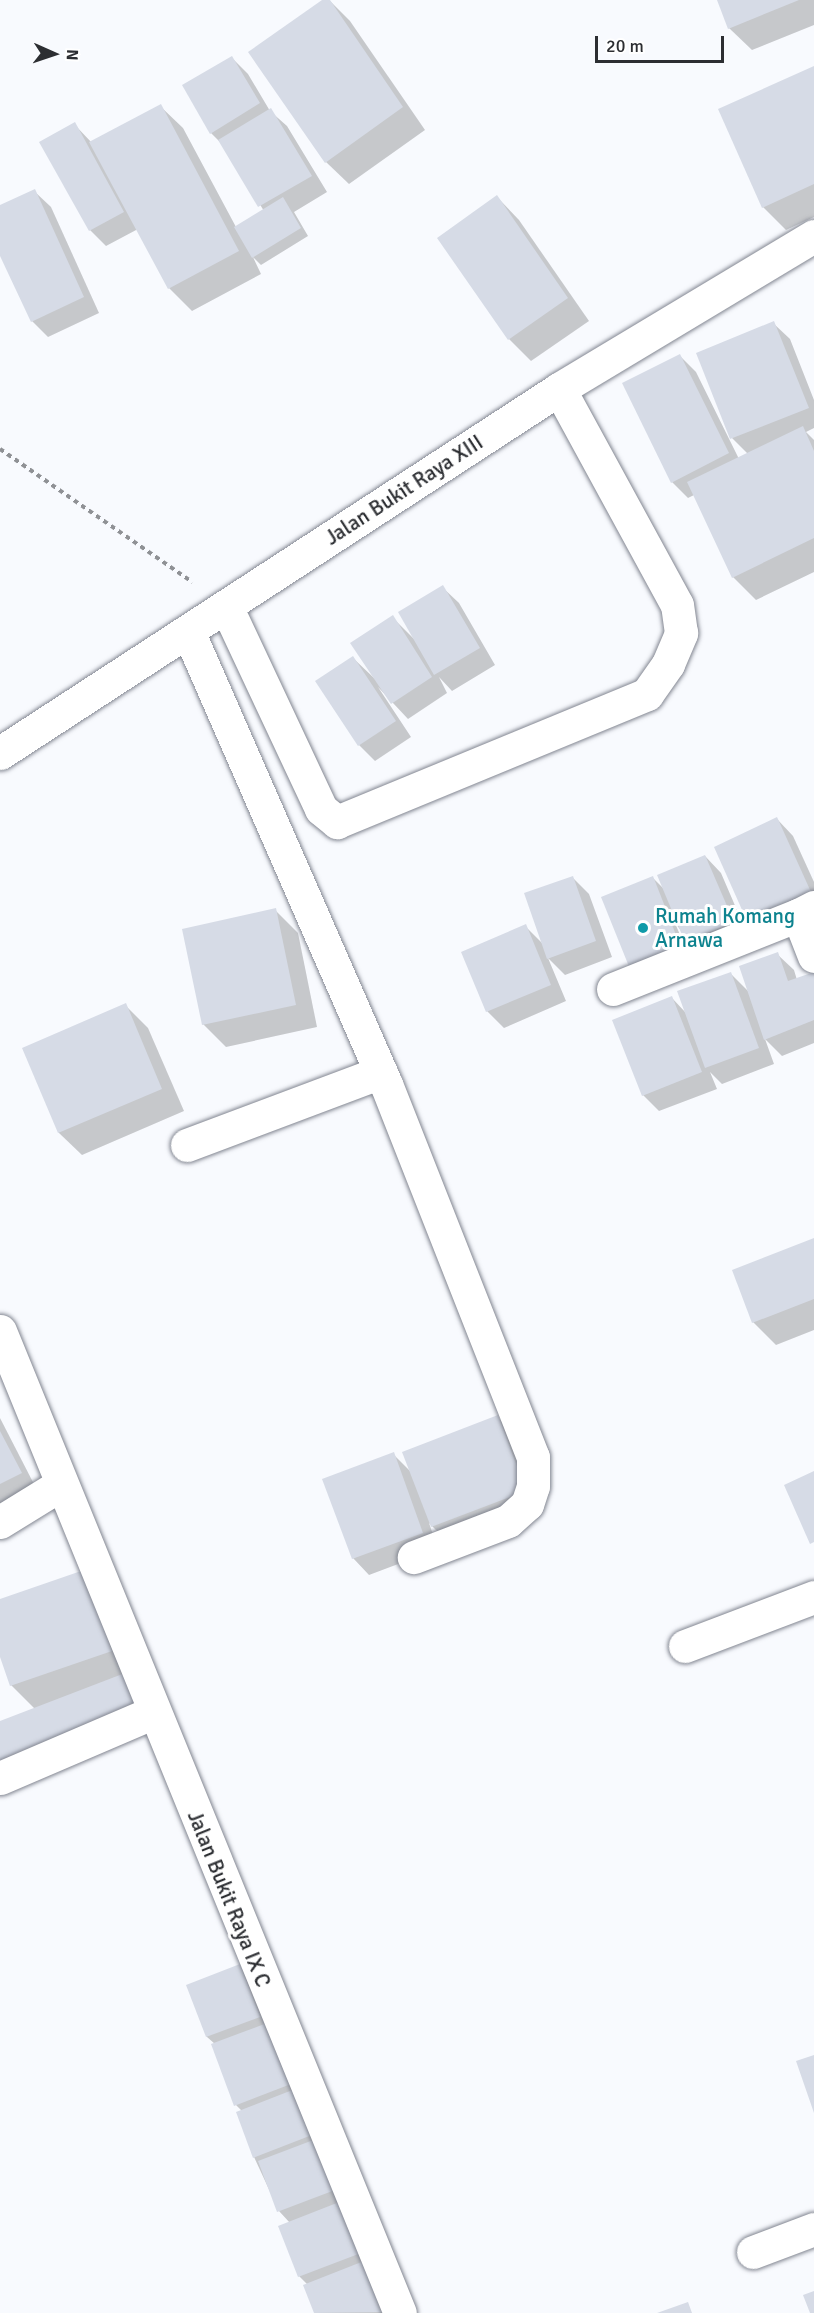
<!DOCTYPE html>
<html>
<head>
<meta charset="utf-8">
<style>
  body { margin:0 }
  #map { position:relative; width:814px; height:2313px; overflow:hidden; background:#f8fafe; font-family:Signika,sans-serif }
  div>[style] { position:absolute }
  .shadow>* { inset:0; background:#0003 }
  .building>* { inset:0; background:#d6dbe6 }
  .path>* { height:4px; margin-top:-2px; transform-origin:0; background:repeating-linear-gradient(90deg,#8f9195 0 4.5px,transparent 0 9px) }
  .roads { filter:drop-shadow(0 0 2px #828691) drop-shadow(0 0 2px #828691) }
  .minor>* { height:33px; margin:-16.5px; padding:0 16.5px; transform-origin:16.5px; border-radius:16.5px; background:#fff }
  .dots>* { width:16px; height:16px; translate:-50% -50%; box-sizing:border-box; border:3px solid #fff; border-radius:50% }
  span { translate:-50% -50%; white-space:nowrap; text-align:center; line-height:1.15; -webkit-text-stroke:6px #fff; paint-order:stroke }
  .street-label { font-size:21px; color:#2c2e32 }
  .culture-label { font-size:21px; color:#0d838f }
  .left { translate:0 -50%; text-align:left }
  .north { position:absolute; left:24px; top:24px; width:60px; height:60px; -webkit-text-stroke:4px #fff; paint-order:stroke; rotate:93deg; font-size:16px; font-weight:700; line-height:24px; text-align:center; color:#2c2e32 }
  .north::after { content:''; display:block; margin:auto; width:21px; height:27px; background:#2c2e32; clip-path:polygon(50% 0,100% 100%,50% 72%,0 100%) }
  .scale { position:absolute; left:595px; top:36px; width:129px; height:27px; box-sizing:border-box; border:3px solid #2c2e32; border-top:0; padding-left:8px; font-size:18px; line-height:21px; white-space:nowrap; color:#2c2e32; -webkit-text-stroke:4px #fff; paint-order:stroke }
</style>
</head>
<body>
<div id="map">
  <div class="shadow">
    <div style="clip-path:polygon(324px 0,329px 0,350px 21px,425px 130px,349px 184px,326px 162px)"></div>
    <div style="clip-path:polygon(718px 0,814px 0,814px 25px,752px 50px,729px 28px)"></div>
    <div style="clip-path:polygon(232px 58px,248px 74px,270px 111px,287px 126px,327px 192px,294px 212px,308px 236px,261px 265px,253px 257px,261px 274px,192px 311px,169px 288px,138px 229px,106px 246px,90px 230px,74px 124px,92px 143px,160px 106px,183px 128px,236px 227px,264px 211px,222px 144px,211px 133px)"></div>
    <div style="clip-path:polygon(814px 68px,814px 217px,786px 230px,763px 207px)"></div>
    <div style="clip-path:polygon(34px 191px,51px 207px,99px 313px,48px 337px,32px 321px,0 253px,0 207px)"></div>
    <div style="clip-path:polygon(497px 197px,519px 220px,589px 321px,531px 361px,509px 339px)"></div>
    <div style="clip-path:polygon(773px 323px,790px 339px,814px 400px,814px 428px,806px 432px,814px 440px,814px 572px,756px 600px,733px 577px,694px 495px,688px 498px,672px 482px,680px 356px,696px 372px,739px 459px,748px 454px,732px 438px)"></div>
    <div style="clip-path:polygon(442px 587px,459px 603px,495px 665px,452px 691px,439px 677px,447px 693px,408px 719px,378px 687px,411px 737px,375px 761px,359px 745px,353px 658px,374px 678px,392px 617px,414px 639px)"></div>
    <div style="clip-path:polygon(777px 819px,793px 836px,814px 882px,814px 914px)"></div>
    <div style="clip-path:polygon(705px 856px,721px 873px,749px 938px,702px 957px,675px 923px,693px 966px,644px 986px,652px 877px,665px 890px)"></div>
    <div style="clip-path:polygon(573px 878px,589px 894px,612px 957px,565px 975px,548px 958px,566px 1001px,504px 1028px,487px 1011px,525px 926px,544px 945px)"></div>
    <div style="clip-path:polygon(275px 910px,298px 933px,317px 1027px,226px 1047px,203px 1024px)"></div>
    <div style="clip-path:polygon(777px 954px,794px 970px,797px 980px,814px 974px,814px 1043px,782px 1056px,765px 1039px,774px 1064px,722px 1084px,710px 1072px,717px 1089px,659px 1111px,643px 1095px,672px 998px,686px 1013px,731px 974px,749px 992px)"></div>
    <div style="clip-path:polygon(125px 1005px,148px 1028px,184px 1111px,82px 1155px,59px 1133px,24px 1049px)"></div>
    <div style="clip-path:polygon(814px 1240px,814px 1330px,776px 1345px,753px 1322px)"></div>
    <div style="clip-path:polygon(497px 1417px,514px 1433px,541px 1507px,448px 1542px,429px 1523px,438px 1549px,369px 1575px,353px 1558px,393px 1454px,411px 1472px)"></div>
    <div style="clip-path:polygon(0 1418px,37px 1490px,0 1509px)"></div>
    <div style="clip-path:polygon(83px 1571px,133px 1674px,0 1723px,35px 1709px,11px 1685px,0 1652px,0 1601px)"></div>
    <div style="clip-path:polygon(239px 1966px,256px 1982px,393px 2313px,315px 2313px,305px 2286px,308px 2285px,299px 2276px,290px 2223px,279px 2211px,254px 2157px,242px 2111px,236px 2105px,215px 2044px,207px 2037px,188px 1986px)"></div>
  </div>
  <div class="building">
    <div style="clip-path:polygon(322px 0,330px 0,403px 107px,325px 163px,248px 52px)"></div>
    <div style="clip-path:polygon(717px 0,799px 0,728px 29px)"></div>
    <div style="clip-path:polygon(232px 56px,260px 103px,210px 134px,182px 85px)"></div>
    <div style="clip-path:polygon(814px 66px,814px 184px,762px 208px,718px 109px)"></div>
    <div style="clip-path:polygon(161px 104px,239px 251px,168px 289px,89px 142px)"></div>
    <div style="clip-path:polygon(271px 108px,312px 176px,258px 207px,218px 140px)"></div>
    <div style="clip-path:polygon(75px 122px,124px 212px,89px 231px,39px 142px)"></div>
    <div style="clip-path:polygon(35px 189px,84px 297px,31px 322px,0 256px,0 205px)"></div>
    <div style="clip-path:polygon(497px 195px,568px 298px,508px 340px,437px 238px)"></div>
    <div style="clip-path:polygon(283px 197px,301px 228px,252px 258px,234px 227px)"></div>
    <div style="clip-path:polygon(774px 321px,809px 408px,730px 439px,696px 353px)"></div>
    <div style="clip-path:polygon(680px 354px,729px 453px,671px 483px,622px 383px)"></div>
    <div style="clip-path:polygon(803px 426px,814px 451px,814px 538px,732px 578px,687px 482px)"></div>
    <div style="clip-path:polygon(443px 585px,480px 648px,434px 675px,398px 612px)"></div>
    <div style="clip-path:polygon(393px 615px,432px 677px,391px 704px,350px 643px)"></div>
    <div style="clip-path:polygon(353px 656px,396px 721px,358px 746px,315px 681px)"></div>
    <div style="clip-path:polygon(777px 817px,811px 892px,747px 921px,714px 847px)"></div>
    <div style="clip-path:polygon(705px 855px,734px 922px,685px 942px,657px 875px)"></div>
    <div style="clip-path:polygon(573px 876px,596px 941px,547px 959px,524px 893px)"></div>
    <div style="clip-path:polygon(653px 876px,685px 958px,634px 979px,601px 897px)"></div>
    <div style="clip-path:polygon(276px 908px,296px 1005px,202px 1025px,182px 929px)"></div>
    <div style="clip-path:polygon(526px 924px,551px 985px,486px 1012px,461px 952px)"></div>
    <div style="clip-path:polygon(778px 952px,788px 981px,814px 972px,814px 1020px,764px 1040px,739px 966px)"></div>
    <div style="clip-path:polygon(731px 972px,759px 1048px,705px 1068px,677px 991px)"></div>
    <div style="clip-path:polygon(672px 996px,702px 1072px,642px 1096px,612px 1020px)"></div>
    <div style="clip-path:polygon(126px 1003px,162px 1089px,58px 1133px,22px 1048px)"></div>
    <div style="clip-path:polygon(814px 1238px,814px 1299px,752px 1323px,732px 1270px)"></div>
    <div style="clip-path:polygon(498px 1415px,526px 1491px,431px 1527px,402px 1452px)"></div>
    <div style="clip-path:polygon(0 1431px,22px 1473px,0 1484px)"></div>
    <div style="clip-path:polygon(394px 1452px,423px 1533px,352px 1559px,322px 1479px)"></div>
    <div style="clip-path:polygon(814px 1471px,814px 1542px,810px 1544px,784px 1485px)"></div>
    <div style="clip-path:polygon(84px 1570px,112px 1651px,10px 1686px,0 1657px,0 1599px)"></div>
    <div style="clip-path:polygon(125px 1673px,139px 1711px,0 1764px,0 1721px)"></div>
    <div style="clip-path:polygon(240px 1964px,260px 2017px,206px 2037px,186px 1985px)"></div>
    <div style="clip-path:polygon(267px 2023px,291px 2084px,234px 2106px,211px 2044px)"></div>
    <div style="clip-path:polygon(814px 2055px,814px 2113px,796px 2061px)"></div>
    <div style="clip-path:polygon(295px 2089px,312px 2135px,253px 2158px,236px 2112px)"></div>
    <div style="clip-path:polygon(316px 2139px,335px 2190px,277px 2212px,258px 2161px)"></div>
    <div style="clip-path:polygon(342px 2201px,361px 2253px,298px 2277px,278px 2226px)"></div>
    <div style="clip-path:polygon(364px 2261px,384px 2312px,314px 2313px,303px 2285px)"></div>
    <div style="clip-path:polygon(814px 2291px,814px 2313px,810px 2313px,803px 2295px)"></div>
    <div style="clip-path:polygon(688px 2302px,692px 2313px,657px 2313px)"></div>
  </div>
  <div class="path">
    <div style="left:0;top:449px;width:234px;rotate:34.7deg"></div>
  </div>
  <div class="roads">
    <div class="minor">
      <div style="left:226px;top:606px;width:224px;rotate:64.9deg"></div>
      <div style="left:321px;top:809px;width:21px;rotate:39deg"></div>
      <div style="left:337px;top:822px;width:335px;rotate:-22.4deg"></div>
      <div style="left:647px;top:694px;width:37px;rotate:-55deg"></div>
      <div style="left:668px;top:664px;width:34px;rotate:-67deg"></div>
      <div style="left:681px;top:633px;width:28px;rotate:-98deg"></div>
      <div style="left:677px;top:605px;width:246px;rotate:-118.6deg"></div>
      <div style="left:188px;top:631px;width:494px;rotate:66.4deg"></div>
      <div style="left:386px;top:1084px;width:401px;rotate:68.5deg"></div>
      <div style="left:533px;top:1457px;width:29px;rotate:90deg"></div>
      <div style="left:533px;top:1486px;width:19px;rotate:108deg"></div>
      <div style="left:527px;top:1504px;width:25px;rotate:138deg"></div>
      <div style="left:508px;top:1521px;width:101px;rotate:159deg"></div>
      <div style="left:0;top:753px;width:667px;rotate:-33.07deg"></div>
      <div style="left:559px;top:389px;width:297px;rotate:-31deg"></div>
      <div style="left:814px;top:907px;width:18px;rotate:153deg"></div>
      <div style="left:798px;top:915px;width:44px;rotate:68.7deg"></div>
      <div style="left:613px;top:989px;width:199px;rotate:-21.8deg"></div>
      <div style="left:187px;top:1145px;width:207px;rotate:-20.6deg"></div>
      <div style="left:0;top:1331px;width:1060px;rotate:67.84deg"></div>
      <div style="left:0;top:1522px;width:70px;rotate:-31.7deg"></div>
      <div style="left:685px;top:1646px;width:138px;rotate:-20.8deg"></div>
      <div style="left:0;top:1778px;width:165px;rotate:-23.2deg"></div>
      <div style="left:753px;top:2252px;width:65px;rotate:-20.7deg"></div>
    </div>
  </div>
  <div class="dots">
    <div style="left:643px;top:928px;background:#0f9aa8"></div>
  </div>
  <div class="street-label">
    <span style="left:404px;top:490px;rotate:-33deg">Jalan Bukit Raya XIII</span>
    <span style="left:229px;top:1899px;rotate:68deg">Jalan Bukit Raya IX C</span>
  </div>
  <div class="culture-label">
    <span class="left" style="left:655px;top:928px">Rumah Komang<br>Arnawa</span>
  </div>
  <div class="north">N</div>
  <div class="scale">20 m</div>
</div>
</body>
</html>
